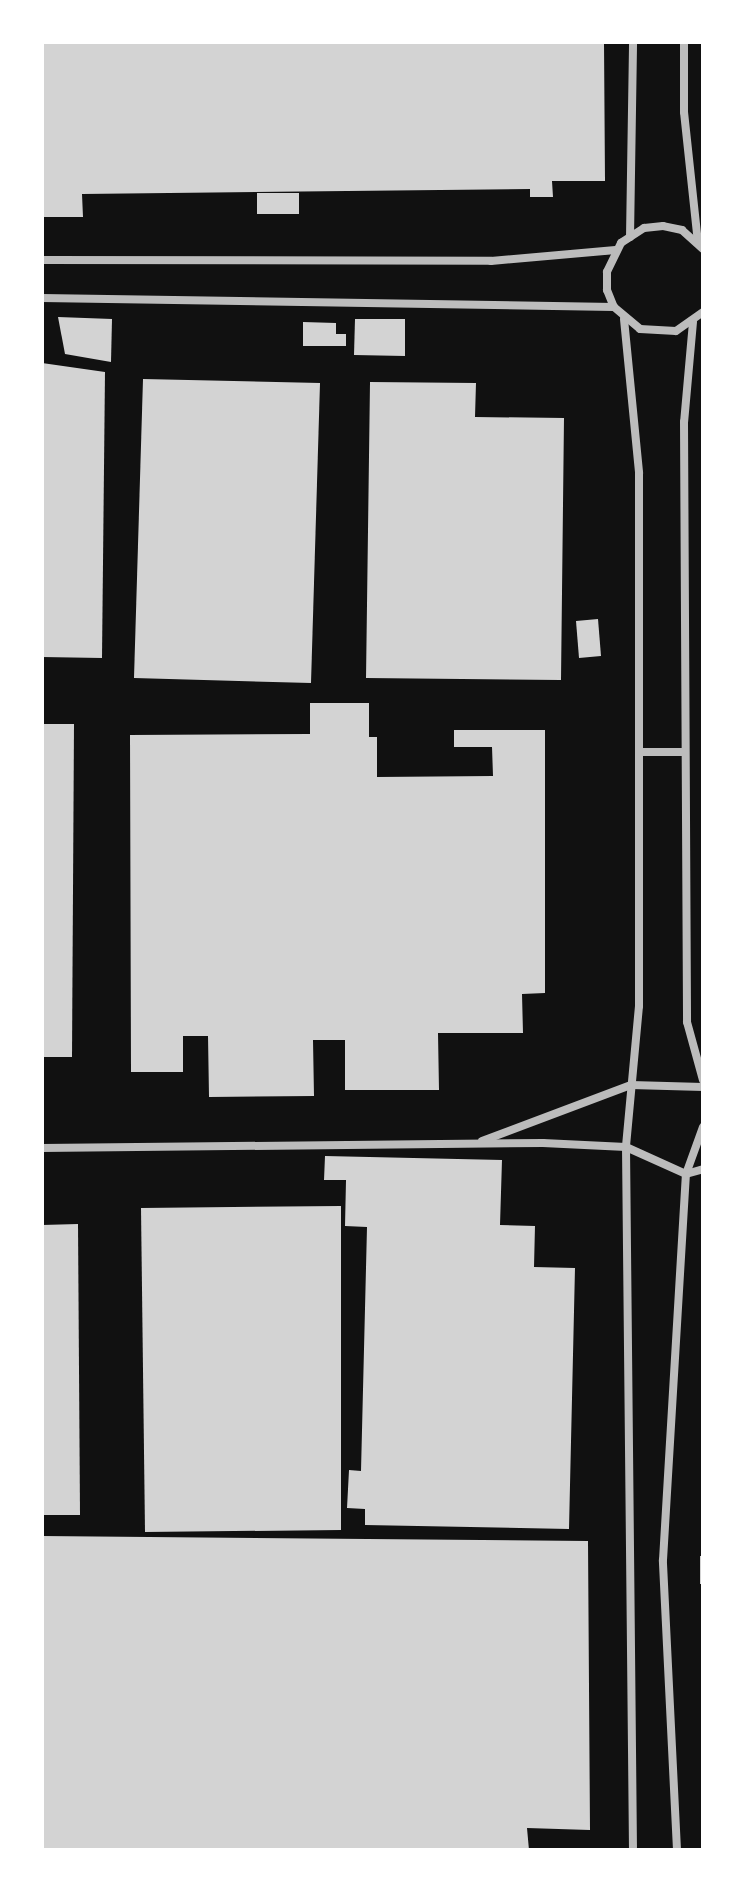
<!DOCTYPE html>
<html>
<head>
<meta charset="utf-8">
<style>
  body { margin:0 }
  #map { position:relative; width:745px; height:1892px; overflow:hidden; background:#111; font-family:Barlow,sans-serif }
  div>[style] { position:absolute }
  .building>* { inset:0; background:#d3d3d3 }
  .minor>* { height:8px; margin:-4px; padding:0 4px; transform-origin:4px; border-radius:4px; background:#bcbcbc }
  span { translate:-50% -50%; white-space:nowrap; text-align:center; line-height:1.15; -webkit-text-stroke:8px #fff; paint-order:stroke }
  .frame { position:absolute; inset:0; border:44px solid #fff; pointer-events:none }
</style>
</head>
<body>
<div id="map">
  <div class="building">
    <div style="clip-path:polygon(42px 42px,604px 42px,605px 181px,552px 181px,553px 197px,530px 197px,530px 189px,82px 194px,83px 217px,44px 217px)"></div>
    <div style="clip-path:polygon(257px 193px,299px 193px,299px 214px,257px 214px)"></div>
    <div style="clip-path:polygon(58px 317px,112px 319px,111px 362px,65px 354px)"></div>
    <div style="clip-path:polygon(355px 319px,405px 319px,405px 356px,354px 355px)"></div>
    <div style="clip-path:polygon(303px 322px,336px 323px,336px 334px,346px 334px,346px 346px,303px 346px)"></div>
    <div style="clip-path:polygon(42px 363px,105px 372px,102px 658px,42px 657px)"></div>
    <div style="clip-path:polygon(143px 379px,320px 383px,311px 683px,134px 678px)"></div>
    <div style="clip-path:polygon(370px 382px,476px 383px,475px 417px,564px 418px,561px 680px,366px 678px)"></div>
    <div style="clip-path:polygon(598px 619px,601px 656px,579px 658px,576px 621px)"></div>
    <div style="clip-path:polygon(310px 703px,369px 703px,369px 737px,377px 737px,377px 777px,493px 776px,492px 747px,454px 747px,454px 730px,545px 730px,545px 993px,522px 994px,523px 1033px,438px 1033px,439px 1090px,345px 1090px,345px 1040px,313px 1040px,314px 1096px,209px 1097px,208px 1036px,183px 1036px,183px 1072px,131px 1072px,130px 735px,310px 734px)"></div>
    <div style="clip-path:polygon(42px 724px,74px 724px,72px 1057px,42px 1057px)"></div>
    <div style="clip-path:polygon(325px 1156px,502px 1160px,500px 1225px,535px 1226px,534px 1267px,575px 1268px,569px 1529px,365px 1525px,365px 1509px,347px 1508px,349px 1470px,361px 1471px,367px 1227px,345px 1226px,346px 1180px,324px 1180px)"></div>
    <div style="clip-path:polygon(341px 1206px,341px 1530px,145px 1532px,141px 1208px)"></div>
    <div style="clip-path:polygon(78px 1224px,80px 1515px,42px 1515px,42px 1225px)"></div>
    <div style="clip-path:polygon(42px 1536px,588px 1541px,590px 1830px,527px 1828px,529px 1850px,42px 1850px)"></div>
    <div style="clip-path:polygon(700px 1556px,703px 1556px,703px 1584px,700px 1584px)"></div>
  </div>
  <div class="minor">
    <div style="left:684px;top:42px;width:70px;rotate:90deg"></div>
    <div style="left:684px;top:112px;width:131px;rotate:83.9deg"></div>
    <div style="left:630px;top:237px;width:195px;rotate:-89.1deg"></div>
    <div style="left:703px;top:249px;width:28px;rotate:-138deg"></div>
    <div style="left:682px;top:230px;width:19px;rotate:-168deg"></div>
    <div style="left:663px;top:226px;width:19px;rotate:174deg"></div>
    <div style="left:644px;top:228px;width:27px;rotate:147deg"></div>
    <div style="left:621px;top:243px;width:32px;rotate:116deg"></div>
    <div style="left:607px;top:272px;width:18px;rotate:90deg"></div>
    <div style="left:607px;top:290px;width:18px;rotate:68deg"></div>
    <div style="left:614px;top:307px;width:34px;rotate:40deg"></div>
    <div style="left:640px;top:329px;width:36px;rotate:3deg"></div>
    <div style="left:676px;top:331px;width:33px;rotate:-35deg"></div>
    <div style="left:42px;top:260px;width:449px;rotate:0.1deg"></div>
    <div style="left:491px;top:261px;width:125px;rotate:-5deg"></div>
    <div style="left:42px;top:298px;width:572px;rotate:0.9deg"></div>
    <div style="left:624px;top:319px;width:155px;rotate:84.4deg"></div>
    <div style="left:639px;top:473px;width:533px;rotate:90deg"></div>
    <div style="left:639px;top:1006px;width:142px;rotate:95.3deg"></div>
    <div style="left:626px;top:1147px;width:703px;rotate:89.43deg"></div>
    <div style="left:693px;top:322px;width:100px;rotate:95.1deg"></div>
    <div style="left:684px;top:422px;width:600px;rotate:89.71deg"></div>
    <div style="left:687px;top:1022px;width:60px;rotate:74.6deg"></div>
    <div style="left:639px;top:752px;width:46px"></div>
    <div style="left:482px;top:1141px;width:159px;rotate:-20.6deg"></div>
    <div style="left:631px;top:1085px;width:72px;rotate:1.6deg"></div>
    <div style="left:42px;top:1148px;width:501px;rotate:-0.57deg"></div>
    <div style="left:543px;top:1143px;width:83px;rotate:2.8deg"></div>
    <div style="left:626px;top:1147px;width:66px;rotate:24.2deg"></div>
    <div style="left:686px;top:1174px;width:18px;rotate:-16deg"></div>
    <div style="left:677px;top:1850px;width:290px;rotate:-92.8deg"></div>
    <div style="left:663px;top:1560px;width:387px;rotate:-86.6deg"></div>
    <div style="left:686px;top:1174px;width:50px;rotate:-70.1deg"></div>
  </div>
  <div class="frame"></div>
</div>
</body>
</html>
